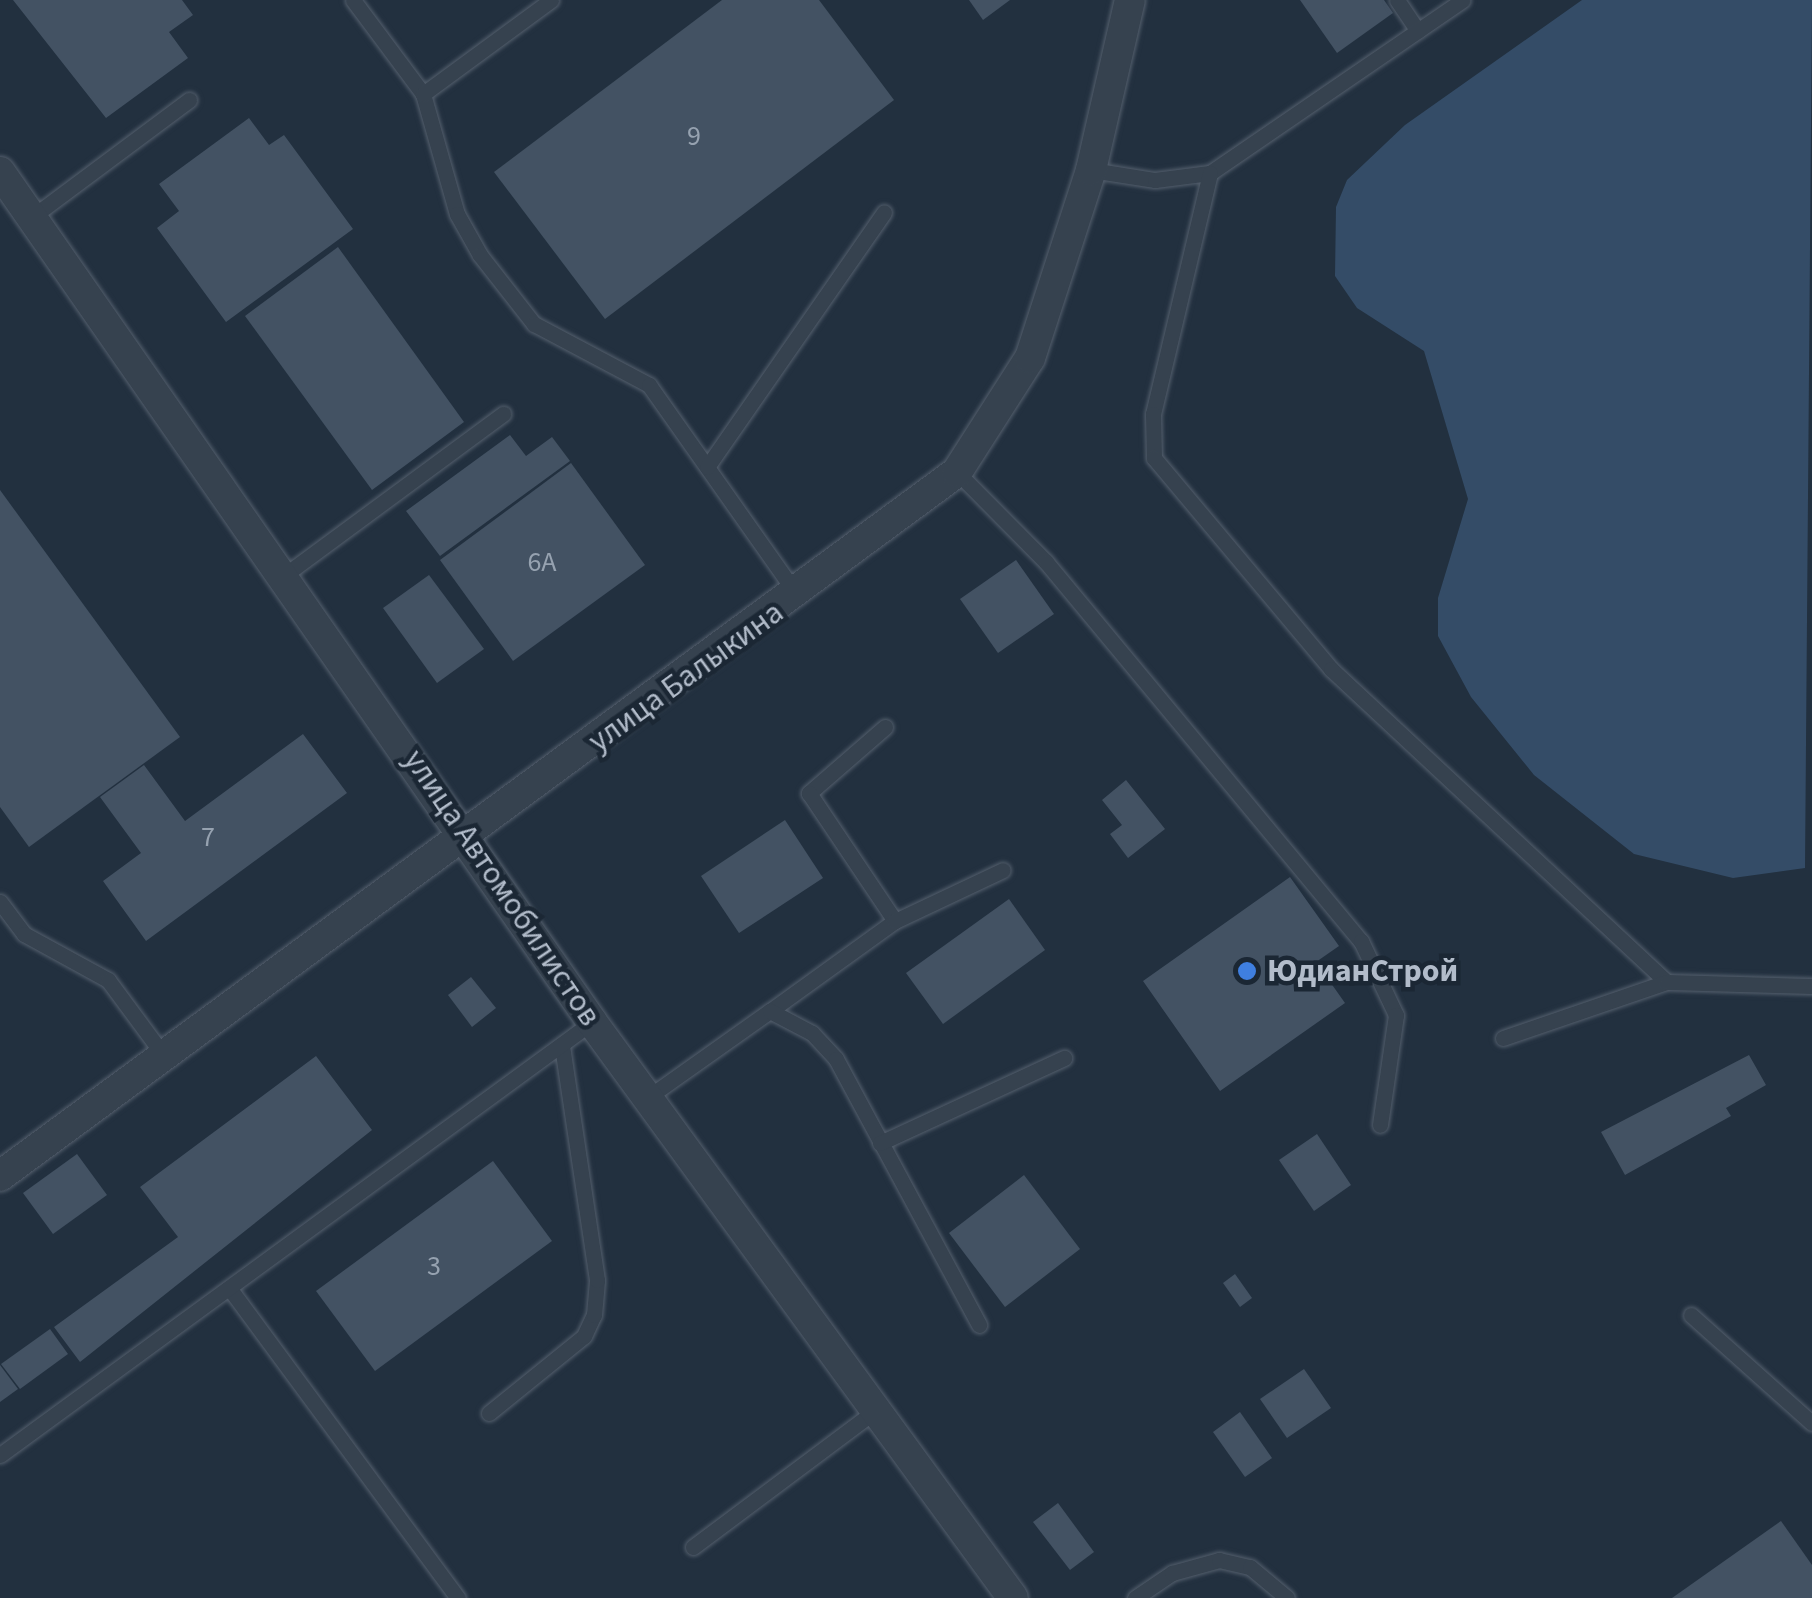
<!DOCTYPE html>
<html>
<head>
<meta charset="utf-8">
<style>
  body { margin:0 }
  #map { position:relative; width:1812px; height:1598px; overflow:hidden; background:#22303f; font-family:"Source Sans 3",sans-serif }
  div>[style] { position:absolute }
  .water>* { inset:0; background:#344c67 }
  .building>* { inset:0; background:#435263 }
  .roads { filter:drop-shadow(0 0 2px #545f6d) drop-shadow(0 0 2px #545f6d) }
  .service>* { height:15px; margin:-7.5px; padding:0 7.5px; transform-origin:7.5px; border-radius:7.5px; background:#36424f }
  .minor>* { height:30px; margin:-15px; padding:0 15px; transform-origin:15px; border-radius:15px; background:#36424f }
  .dots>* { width:28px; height:28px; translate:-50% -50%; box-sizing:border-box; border:5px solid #1b2734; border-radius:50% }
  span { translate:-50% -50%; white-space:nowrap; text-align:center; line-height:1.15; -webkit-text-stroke:9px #1b2734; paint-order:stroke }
  .number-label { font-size:28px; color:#96a2b0 }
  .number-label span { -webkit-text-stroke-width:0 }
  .street-label { font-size:32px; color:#b2bcca }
  .poi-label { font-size:32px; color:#b2bcca; font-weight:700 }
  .left { translate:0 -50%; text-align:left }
</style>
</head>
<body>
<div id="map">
  <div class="water">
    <div style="clip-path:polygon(1582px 0,1812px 0,1805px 868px,1733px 878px,1634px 854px,1534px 775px,1471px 697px,1438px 636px,1438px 598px,1468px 499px,1424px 351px,1357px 308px,1335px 276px,1336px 207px,1347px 180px,1405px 125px)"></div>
  </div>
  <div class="building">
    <div style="clip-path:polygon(13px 0,182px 0,193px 15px,169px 32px,188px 58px,106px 118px)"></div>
    <div style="clip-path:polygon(722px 0,819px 0,894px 100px,605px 319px,494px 172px)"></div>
    <div style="clip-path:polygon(969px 0,1010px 0,983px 20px)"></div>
    <div style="clip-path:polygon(1300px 0,1384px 0,1393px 13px,1337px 53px)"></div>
    <div style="clip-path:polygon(249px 118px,269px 145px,284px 135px,353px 229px,226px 322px,157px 228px,179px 211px,159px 184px)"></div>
    <div style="clip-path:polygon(338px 247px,464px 422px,372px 490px,245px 316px)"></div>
    <div style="clip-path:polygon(510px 435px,526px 456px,552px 437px,570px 461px,440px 556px,406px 511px)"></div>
    <div style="clip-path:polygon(571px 463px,645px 565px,513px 661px,440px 560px)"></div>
    <div style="clip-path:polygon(0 490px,180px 737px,29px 847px,0 807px)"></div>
    <div style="clip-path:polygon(1016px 560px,1054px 614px,998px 653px,960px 599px)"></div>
    <div style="clip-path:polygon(429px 575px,484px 649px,437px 683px,383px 608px)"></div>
    <div style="clip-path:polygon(303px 734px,347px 793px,146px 941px,103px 881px,141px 853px,100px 797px,144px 765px,185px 821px)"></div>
    <div style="clip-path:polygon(1126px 780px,1165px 829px,1128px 858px,1110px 834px,1122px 825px,1102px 800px)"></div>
    <div style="clip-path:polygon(785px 820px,823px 878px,739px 933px,701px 876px)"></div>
    <div style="clip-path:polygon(1290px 877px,1339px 946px,1316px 962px,1345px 1003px,1220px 1091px,1143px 981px)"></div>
    <div style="clip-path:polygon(1009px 899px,1045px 950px,943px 1024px,906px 973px)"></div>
    <div style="clip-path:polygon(471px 977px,496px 1008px,472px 1027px,448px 995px)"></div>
    <div style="clip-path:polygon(1749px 1055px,1766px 1085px,1726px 1108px,1731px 1116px,1625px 1175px,1601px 1132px)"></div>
    <div style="clip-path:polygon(316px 1056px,372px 1130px,80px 1362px,54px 1327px,178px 1237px,140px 1187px)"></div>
    <div style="clip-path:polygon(1317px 1134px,1351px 1185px,1314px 1211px,1279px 1160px)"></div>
    <div style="clip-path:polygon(77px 1154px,107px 1195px,53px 1234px,23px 1193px)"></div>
    <div style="clip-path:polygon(493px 1161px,552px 1241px,375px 1371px,316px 1291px)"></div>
    <div style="clip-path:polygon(1024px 1175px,1080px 1249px,1005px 1307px,949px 1233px)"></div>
    <div style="clip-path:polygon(1235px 1274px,1252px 1298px,1240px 1307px,1223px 1283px)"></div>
    <div style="clip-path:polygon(50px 1329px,68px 1354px,20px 1389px,1px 1364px)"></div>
    <div style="clip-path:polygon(0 1365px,18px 1389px,0 1402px)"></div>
    <div style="clip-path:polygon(1304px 1369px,1331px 1408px,1287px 1438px,1260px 1399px)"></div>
    <div style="clip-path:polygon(1240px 1412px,1272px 1458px,1245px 1477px,1213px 1432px)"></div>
    <div style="clip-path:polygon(1058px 1503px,1094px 1552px,1070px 1570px,1033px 1522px)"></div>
    <div style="clip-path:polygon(1781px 1521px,1812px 1565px,1812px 1598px,1672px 1598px)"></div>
  </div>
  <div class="roads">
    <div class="service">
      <div style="left:353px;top:0;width:117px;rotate:53.3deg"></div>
      <div style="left:423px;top:94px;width:125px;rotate:74.2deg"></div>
      <div style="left:457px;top:214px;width:47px;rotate:60.7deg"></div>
      <div style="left:480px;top:255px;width:88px;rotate:52deg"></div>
      <div style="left:534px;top:324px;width:130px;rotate:27.9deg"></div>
      <div style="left:649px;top:385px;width:257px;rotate:54.8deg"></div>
      <div style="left:1397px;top:0;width:37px;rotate:56deg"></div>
      <div style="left:423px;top:94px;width:159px;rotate:-36.3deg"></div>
      <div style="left:1091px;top:170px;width:65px;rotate:8.9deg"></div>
      <div style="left:1155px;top:180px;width:55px;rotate:-7.3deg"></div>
      <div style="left:1210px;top:173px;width:306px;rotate:-34.4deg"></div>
      <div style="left:1210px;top:173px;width:248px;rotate:103.3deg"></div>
      <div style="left:1153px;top:414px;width:44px;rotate:88.7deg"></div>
      <div style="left:1154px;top:458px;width:275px;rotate:50deg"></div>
      <div style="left:1331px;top:669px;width:459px;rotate:43deg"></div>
      <div style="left:32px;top:217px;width:196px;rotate:-36.7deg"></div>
      <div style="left:707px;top:467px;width:310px;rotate:-55.2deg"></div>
      <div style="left:957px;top:472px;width:127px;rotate:45.3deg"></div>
      <div style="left:1046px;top:562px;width:493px;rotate:50.3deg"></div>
      <div style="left:1361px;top:941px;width:82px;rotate:64.7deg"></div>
      <div style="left:1396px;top:1015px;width:111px;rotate:98.3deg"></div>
      <div style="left:286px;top:574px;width:270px;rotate:-36.4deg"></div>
      <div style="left:885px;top:727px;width:101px;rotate:139deg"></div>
      <div style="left:809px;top:793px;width:154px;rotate:56.1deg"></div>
      <div style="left:0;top:902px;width:40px;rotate:53deg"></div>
      <div style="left:24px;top:934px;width:96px;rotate:28.7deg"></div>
      <div style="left:108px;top:980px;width:96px;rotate:53.5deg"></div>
      <div style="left:770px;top:1011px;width:154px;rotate:-35.8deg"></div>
      <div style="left:895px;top:921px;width:119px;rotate:-25.3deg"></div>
      <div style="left:1503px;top:1038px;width:173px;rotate:-18.9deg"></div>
      <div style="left:1667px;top:982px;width:145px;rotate:1.6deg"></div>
      <div style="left:647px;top:1098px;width:151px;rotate:-35.3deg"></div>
      <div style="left:770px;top:1011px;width:47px;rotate:27.6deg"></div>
      <div style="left:812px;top:1033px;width:35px;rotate:47deg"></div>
      <div style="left:836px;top:1059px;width:302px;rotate:61.7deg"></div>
      <div style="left:880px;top:1143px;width:203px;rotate:-24.8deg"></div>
      <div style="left:230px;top:1289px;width:384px;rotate:53.6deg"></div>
      <div style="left:1691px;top:1315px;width:162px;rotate:41.8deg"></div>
      <div style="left:489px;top:1413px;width:122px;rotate:-39deg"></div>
      <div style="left:584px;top:1336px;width:23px;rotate:-65deg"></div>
      <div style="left:594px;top:1315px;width:35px;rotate:-85deg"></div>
      <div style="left:597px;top:1280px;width:238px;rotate:-98.5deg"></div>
      <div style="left:0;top:1455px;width:733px;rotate:-36.18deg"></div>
      <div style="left:693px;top:1547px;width:227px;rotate:-36.8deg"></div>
      <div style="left:1135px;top:1598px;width:45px;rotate:-34deg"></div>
      <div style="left:1172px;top:1573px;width:49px;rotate:-15.5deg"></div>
      <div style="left:1219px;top:1560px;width:32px;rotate:13deg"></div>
      <div style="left:1250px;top:1567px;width:48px;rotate:40deg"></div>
    </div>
    <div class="minor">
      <div style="left:0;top:172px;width:1036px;rotate:55.14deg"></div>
      <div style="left:592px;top:1022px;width:713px;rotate:53.84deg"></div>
      <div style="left:0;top:1176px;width:1188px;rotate:-36.34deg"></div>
      <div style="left:957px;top:472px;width:135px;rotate:-57.4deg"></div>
      <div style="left:1030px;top:358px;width:198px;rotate:-72deg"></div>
      <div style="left:1091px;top:170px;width:174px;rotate:-77.1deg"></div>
    </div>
  </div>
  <div class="dots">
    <div style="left:1247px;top:971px;background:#3f7fe0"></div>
  </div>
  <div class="number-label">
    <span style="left:694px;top:136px">9</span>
    <span style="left:542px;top:562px">6А</span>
    <span style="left:208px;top:837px">7</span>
    <span style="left:434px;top:1266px">3</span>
  </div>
  <div class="street-label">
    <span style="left:686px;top:677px;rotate:-36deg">улица Балыкина</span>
    <span style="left:502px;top:888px;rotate:56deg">улица Автомобилистов</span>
  </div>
  <div class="poi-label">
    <span class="left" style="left:1267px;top:971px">ЮдианСтрой</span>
  </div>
</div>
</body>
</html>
